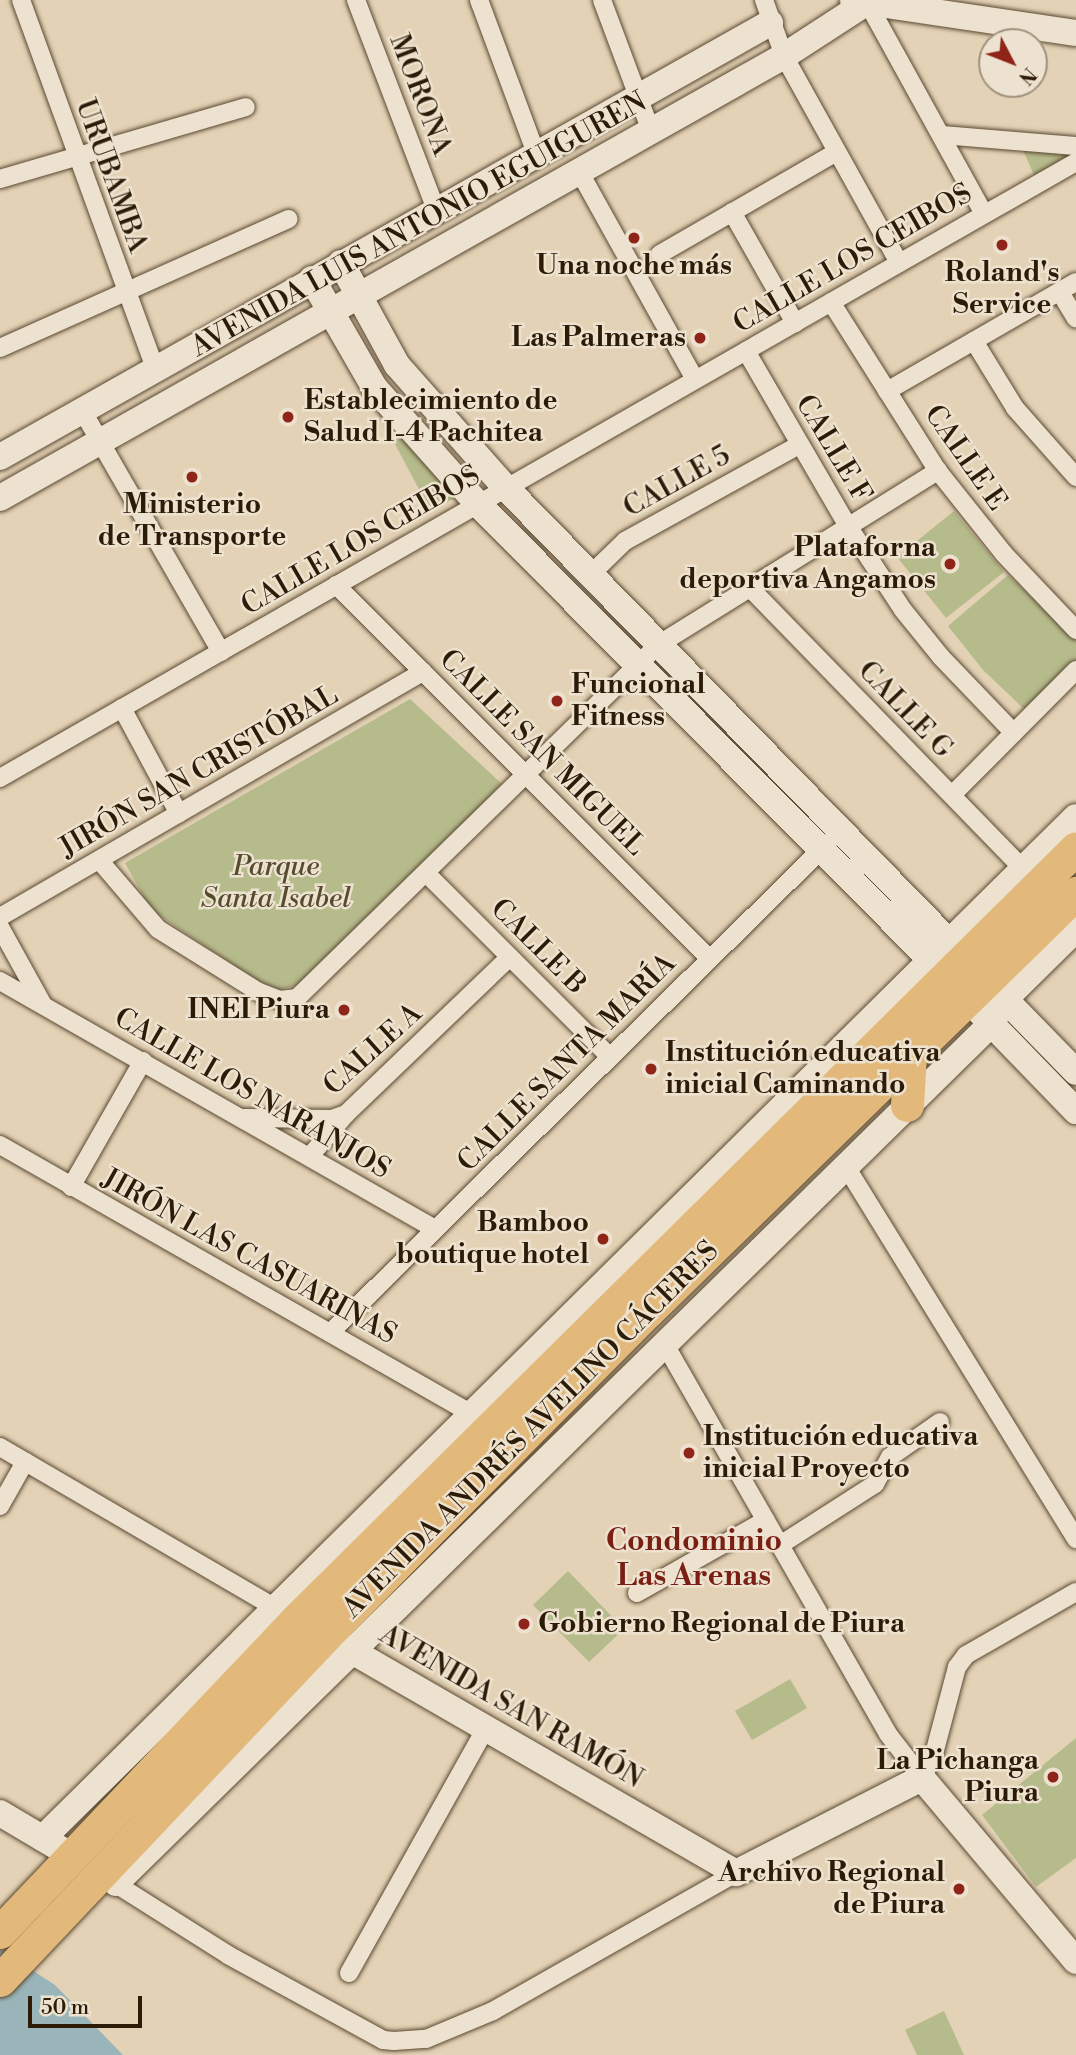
<!DOCTYPE html>
<html>
<head>
<meta charset="utf-8">
<style>
  body { margin:0 }
  #map { position:relative; width:1076px; height:2055px; overflow:hidden; background:#e3d2b5; font-family:"Libre Bodoni",serif }
  div>[style] { position:absolute }
  .green>* { inset:0; background:#b6bb8c }
  .water>* { inset:0; background:#9ab5b9 }
  .roads { filter:drop-shadow(0 0 2px #5a4932) drop-shadow(0 0 2px #5a4932) }
  .street>* { height:18px; margin:-9px; padding:0 9px; transform-origin:9px; border-radius:9px; background:#ede2cf }
  .secondary>* { height:26px; margin:-13px; padding:0 13px; transform-origin:13px; border-radius:13px; background:#ede2cf }
  .highway>* { height:33px; margin:-16.5px; padding:0 16.5px; transform-origin:16.5px; border-radius:16.5px; background:#e2b97a }
  .dots>* { width:19px; height:19px; translate:-50% -50%; box-sizing:border-box; border:4px solid #ede2cf; border-radius:50% }
  span { translate:-50% -50%; white-space:nowrap; text-align:center; line-height:1.15; -webkit-text-stroke:5px #ede2cf; paint-order:stroke }
  .street-label { font-size:28px; color:#2c1b06 }
  .poi-label { font-size:28px; color:#2c1b06; font-weight:700 }
  .right { translate:-100% -50%; text-align:right }
  .left { translate:0 -50%; text-align:left }
  .park-label { font-size:28px; color:#554b2e; font-style:italic }
  .neighbourhood-label { font-size:30px; color:#7a1f14; font-weight:700 }
  .north { position:absolute; left:978px; top:28px; width:70px; height:70px; box-sizing:border-box; background:#ede2cf; border:2px solid #a0927f; border-radius:50%; rotate:132deg; font-size:19px; font-weight:700; line-height:28px; text-align:center; color:#2c1b06 }
  .north::after { content:''; display:block; margin:auto; width:24px; height:32px; background:#8f2418; clip-path:polygon(50% 0,100% 100%,50% 72%,0 100%) }
  .scale { position:absolute; left:28px; top:1996px; width:114px; height:32px; box-sizing:border-box; border:4px solid #2c1b06; border-top:0; padding-left:9px; font-size:21px; line-height:24px; white-space:nowrap; color:#2c1b06; -webkit-text-stroke:5px #ede2cf; paint-order:stroke }
</style>
</head>
<body>
<div id="map">
  <div class="green">
    <div style="clip-path:polygon(1022px 148px,1076px 149px,1076px 162px,1038px 184px)"></div>
    <div style="clip-path:polygon(371px 399px,455px 498px,430px 510px)"></div>
    <div style="clip-path:polygon(954px 511px,1004px 572px,946px 618px,897px 557px)"></div>
    <div style="clip-path:polygon(1008px 575px,1076px 639px,1076px 660px,1024px 709px,983px 670px,948px 626px)"></div>
    <div style="clip-path:polygon(410px 699px,502px 784px,309px 982px,273px 991px,151px 910px,125px 863px)"></div>
    <div style="clip-path:polygon(568px 1571px,624px 1629px,589px 1662px,533px 1605px)"></div>
    <div style="clip-path:polygon(790px 1679px,807px 1708px,752px 1740px,735px 1711px)"></div>
    <div style="clip-path:polygon(1076px 1738px,1076px 1858px,1036px 1887px,982px 1815px)"></div>
    <div style="clip-path:polygon(944px 2011px,964px 2055px,917px 2055px,905px 2030px)"></div>
  </div>
  <div class="water">
    <div style="clip-path:polygon(0 1949px,55px 1985px,123px 2055px,0 2055px)"></div>
  </div>
  <div class="roads">
    <div class="street">
      <div style="left:21px;top:0;width:393px;rotate:70deg"></div>
      <div style="left:356px;top:0;width:225px;rotate:69.1deg"></div>
      <div style="left:479px;top:0;width:163px;rotate:69.6deg"></div>
      <div style="left:602px;top:0;width:140px;rotate:69.5deg"></div>
      <div style="left:764px;top:0;width:59px;rotate:70.3deg"></div>
      <div style="left:784px;top:56px;width:237px;rotate:60.9deg"></div>
      <div style="left:867px;top:2px;width:242px;rotate:61.1deg"></div>
      <div style="left:942px;top:135px;width:134px;rotate:4.7deg"></div>
      <div style="left:579px;top:171px;width:238px;rotate:60.9deg"></div>
      <div style="left:0;top:179px;width:256px;rotate:-16.3deg"></div>
      <div style="left:732px;top:212px;width:128px;rotate:60.4deg"></div>
      <div style="left:660px;top:254px;width:204px;rotate:-30deg"></div>
      <div style="left:1060px;top:292px;width:31px;rotate:59deg"></div>
      <div style="left:831px;top:302px;width:200px;rotate:57.7deg"></div>
      <div style="left:938px;top:471px;width:106px;rotate:51.5deg"></div>
      <div style="left:1004px;top:554px;width:105px;rotate:46.5deg"></div>
      <div style="left:974px;top:341px;width:79px;rotate:58.5deg"></div>
      <div style="left:1015px;top:408px;width:92px;rotate:48.5deg"></div>
      <div style="left:0;top:348px;width:316px;rotate:-24.1deg"></div>
      <div style="left:746px;top:351px;width:203px;rotate:59.8deg"></div>
      <div style="left:848px;top:526px;width:100px;rotate:56.8deg"></div>
      <div style="left:903px;top:610px;width:60px;rotate:51deg"></div>
      <div style="left:941px;top:657px;width:105px;rotate:46.2deg"></div>
      <div style="left:887px;top:391px;width:218px;rotate:-30deg"></div>
      <div style="left:82px;top:410px;width:279px;rotate:60.1deg"></div>
      <div style="left:589px;top:576px;width:50px;rotate:-44.2deg"></div>
      <div style="left:625px;top:541px;width:199px;rotate:-28.9deg"></div>
      <div style="left:336px;top:585px;width:529px;rotate:45deg"></div>
      <div style="left:749px;top:587px;width:393px;rotate:45.8deg"></div>
      <div style="left:122px;top:708px;width:120px;rotate:61.7deg"></div>
      <div style="left:0;top:778px;width:1240px;rotate:-29.79deg"></div>
      <div style="left:952px;top:795px;width:176px;rotate:-45.2deg"></div>
      <div style="left:99px;top:860px;width:91px;rotate:49.5deg"></div>
      <div style="left:158px;top:929px;width:119px;rotate:32deg"></div>
      <div style="left:259px;top:992px;width:22px;rotate:21deg"></div>
      <div style="left:280px;top:1000px;width:17px;rotate:-7deg"></div>
      <div style="left:297px;top:998px;width:505px;rotate:-44.36deg"></div>
      <div style="left:658px;top:645px;width:330px;rotate:-31.9deg"></div>
      <div style="left:428px;top:875px;width:257px;rotate:45deg"></div>
      <div style="left:0;top:917px;width:489px;rotate:-30.1deg"></div>
      <div style="left:0;top:927px;width:89px;rotate:61.1deg"></div>
      <div style="left:0;top:981px;width:501px;rotate:29.69deg"></div>
      <div style="left:245px;top:1118px;width:87px;rotate:0.7deg"></div>
      <div style="left:332px;top:1119px;width:15px;rotate:-20deg"></div>
      <div style="left:346px;top:1114px;width:227px;rotate:-43.8deg"></div>
      <div style="left:0;top:1145px;width:543px;rotate:29.68deg"></div>
      <div style="left:310px;top:1156px;width:55px;rotate:-49.4deg"></div>
      <div style="left:845px;top:1165px;width:440px;rotate:58.3deg"></div>
      <div style="left:71px;top:1187px;width:145px;rotate:-60.3deg"></div>
      <div style="left:330px;top:1333px;width:699px;rotate:-44.54deg"></div>
      <div style="left:663px;top:1341px;width:453px;rotate:60.2deg"></div>
      <div style="left:888px;top:1734px;width:56px;rotate:52.3deg"></div>
      <div style="left:922px;top:1778px;width:27px;rotate:-63deg"></div>
      <div style="left:934px;top:1754px;width:90px;rotate:-75.2deg"></div>
      <div style="left:957px;top:1667px;width:15px;rotate:-53deg"></div>
      <div style="left:966px;top:1655px;width:127px;rotate:-29.8deg"></div>
      <div style="left:0;top:1447px;width:329px;rotate:30.3deg"></div>
      <div style="left:0;top:1506px;width:51px;rotate:-60.4deg"></div>
      <div style="left:780px;top:1545px;width:113px;rotate:-32.7deg"></div>
      <div style="left:875px;top:1484px;width:31px;rotate:-61deg"></div>
      <div style="left:890px;top:1457px;width:61px;rotate:-35deg"></div>
      <div style="left:637px;top:1593px;width:148px;rotate:-29.5deg"></div>
      <div style="left:108px;top:1879px;width:142px;rotate:32.3deg"></div>
      <div style="left:228px;top:1955px;width:177px;rotate:28.7deg"></div>
      <div style="left:383px;top:2040px;width:11px;rotate:5deg"></div>
      <div style="left:394px;top:2041px;width:32px;rotate:-4deg"></div>
      <div style="left:426px;top:2039px;width:73px;rotate:-22.7deg"></div>
      <div style="left:493px;top:2011px;width:279px;rotate:-29.6deg"></div>
      <div style="left:349px;top:1973px;width:281px;rotate:-60.8deg"></div>
    </div>
    <div class="secondary">
      <div style="left:853px;top:0;width:225px;rotate:8.4deg"></div>
      <div style="left:341px;top:263px;width:116px;rotate:61.2deg"></div>
      <div style="left:397px;top:365px;width:164px;rotate:48.5deg"></div>
      <div style="left:506px;top:488px;width:650px;rotate:45.69deg"></div>
      <div style="left:312px;top:279px;width:125px;rotate:60.1deg"></div>
      <div style="left:374px;top:387px;width:157px;rotate:48.4deg"></div>
      <div style="left:478px;top:504px;width:658px;rotate:45.18deg"></div>
      <div style="left:0;top:457px;width:884px;rotate:-29.41deg"></div>
      <div style="left:0;top:498px;width:900px;rotate:-29.41deg"></div>
      <div style="left:784px;top:56px;width:99px;rotate:-33deg"></div>
      <div style="left:994px;top:988px;width:117px;rotate:45.7deg"></div>
      <div style="left:980px;top:1012px;width:138px;rotate:45.9deg"></div>
      <div style="left:338px;top:1643px;width:460px;rotate:30deg"></div>
      <div style="left:736px;top:1873px;width:209px;rotate:-27.1deg"></div>
      <div style="left:922px;top:1778px;width:239px;rotate:49.9deg"></div>
      <div style="left:0;top:1813px;width:69px;rotate:30.7deg"></div>
      <div style="left:43px;top:1838px;width:1452px;rotate:-44.67deg"></div>
      <div style="left:116px;top:1883px;width:1228px;rotate:-44.47deg"></div>
      <div style="left:992px;top:1023px;width:27px;rotate:-62deg"></div>
      <div style="left:1005px;top:999px;width:100px;rotate:-44.6deg"></div>
    </div>
    <div class="highway">
      <div style="left:907px;top:1105px;width:51px;rotate:-86.6deg"></div>
      <div style="left:0;top:1932px;width:430px;rotate:-46.5deg"></div>
      <div style="left:296px;top:1620px;width:1097px;rotate:-44.7deg"></div>
      <div style="left:0;top:1980px;width:473px;rotate:-46.6deg"></div>
      <div style="left:325px;top:1636px;width:457px;rotate:-45.2deg"></div>
      <div style="left:647px;top:1312px;width:600px;rotate:-44.32deg"></div>
    </div>
  </div>
  <div class="dots">
    <div style="left:634px;top:238px;background:#8f2418"></div>
    <div style="left:1002px;top:245px;background:#8f2418"></div>
    <div style="left:700px;top:338px;background:#8f2418"></div>
    <div style="left:288px;top:417px;background:#8f2418"></div>
    <div style="left:192px;top:477px;background:#8f2418"></div>
    <div style="left:950px;top:564px;background:#8f2418"></div>
    <div style="left:557px;top:701px;background:#8f2418"></div>
    <div style="left:344px;top:1010px;background:#8f2418"></div>
    <div style="left:651px;top:1069px;background:#8f2418"></div>
    <div style="left:603px;top:1239px;background:#8f2418"></div>
    <div style="left:689px;top:1453px;background:#8f2418"></div>
    <div style="left:524px;top:1624px;background:#8f2418"></div>
    <div style="left:1053px;top:1777px;background:#8f2418"></div>
    <div style="left:959px;top:1889px;background:#8f2418"></div>
  </div>
  <div class="street-label">
    <span style="left:420px;top:95px;rotate:69deg">MORONA</span>
    <span style="left:111px;top:176px;rotate:70deg">URUBAMBA</span>
    <span style="left:419px;top:225px;rotate:-29deg">AVENIDA LUIS ANTONIO EGUIGUREN</span>
    <span style="left:853px;top:259px;rotate:-30deg">CALLE LOS CEIBOS</span>
    <span style="left:833px;top:449px;rotate:59deg">CALLE F</span>
    <span style="left:965px;top:458px;rotate:55deg">CALLE E</span>
    <span style="left:677px;top:482px;rotate:-29deg">CALLE 5</span>
    <span style="left:361px;top:541px;rotate:-30deg">CALLE LOS CEIBOS</span>
    <span style="left:905px;top:710px;rotate:46deg">CALLE G</span>
    <span style="left:542px;top:753px;rotate:45deg">CALLE SAN MIGUEL</span>
    <span style="left:199px;top:772px;rotate:-30deg">JIRÓN SAN CRISTÓBAL</span>
    <span style="left:538px;top:947px;rotate:45deg">CALLE B</span>
    <span style="left:373px;top:1050px;rotate:-42deg">CALLE A</span>
    <span style="left:567px;top:1063px;rotate:-45deg">CALLE SANTA MARÍA</span>
    <span style="left:252px;top:1094px;rotate:30deg">CALLE LOS NARANJOS</span>
    <span style="left:249px;top:1257px;rotate:29deg">JIRÓN LAS CASUARINAS</span>
    <span style="left:531px;top:1430px;rotate:-45deg">AVENIDA ANDRÉS AVELINO CÁCERES</span>
    <span style="left:511px;top:1707px;rotate:30deg">AVENIDA SAN RAMÓN</span>
  </div>
  <div class="poi-label">
    <span style="left:634px;top:266px">Una noche más</span>
    <span style="left:1002px;top:289px">Roland's<br>Service</span>
    <span class="right" style="left:686px;top:338px">Las Palmeras</span>
    <span class="left" style="left:304px;top:417px">Establecimiento de<br>Salud I-4 Pachitea</span>
    <span style="left:192px;top:521px">Ministerio<br>de Transporte</span>
    <span class="right" style="left:936px;top:564px">Plataforna<br>deportiva Angamos</span>
    <span class="left" style="left:571px;top:701px">Funcional<br>Fitness</span>
    <span class="right" style="left:330px;top:1010px">INEI Piura</span>
    <span class="left" style="left:665px;top:1069px">Institución educativa<br>inicial Caminando</span>
    <span class="right" style="left:589px;top:1239px">Bamboo<br>boutique hotel</span>
    <span class="left" style="left:703px;top:1453px">Institución educativa<br>inicial Proyecto</span>
    <span class="left" style="left:538px;top:1624px">Gobierno Regional de Piura</span>
    <span class="right" style="left:1039px;top:1777px">La Pichanga<br>Piura</span>
    <span class="right" style="left:945px;top:1889px">Archivo Regional<br>de Piura</span>
  </div>
  <div class="park-label">
    <span style="left:276px;top:883px">Parque<br>Santa Isabel</span>
  </div>
  <div class="neighbourhood-label">
    <span style="left:694px;top:1558px">Condominio<br>Las Arenas</span>
  </div>
  <div class="north">N</div>
  <div class="scale">50 m</div>
</div>
</body>
</html>
